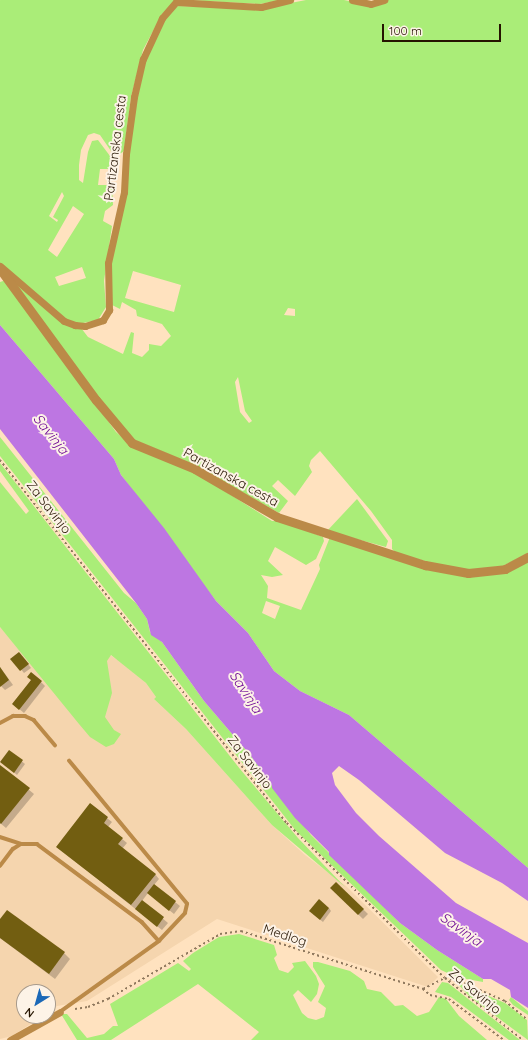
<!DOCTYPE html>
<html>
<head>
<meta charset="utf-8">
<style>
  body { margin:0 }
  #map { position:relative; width:528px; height:1040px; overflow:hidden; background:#ffe2bf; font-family:Quicksand,sans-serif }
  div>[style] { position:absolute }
  .built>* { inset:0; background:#f5d5ae }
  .green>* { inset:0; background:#aaed78 }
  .water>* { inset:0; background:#bd76e2 }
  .shadow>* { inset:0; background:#0003 }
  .building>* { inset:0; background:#725e11 }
  .path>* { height:1.5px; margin-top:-0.75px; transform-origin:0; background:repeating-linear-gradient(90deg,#90795e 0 2px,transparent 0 5px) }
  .service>* { height:3.5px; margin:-1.75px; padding:0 1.75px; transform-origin:1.75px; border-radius:1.75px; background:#bb8a48 }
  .minor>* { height:7px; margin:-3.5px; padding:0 3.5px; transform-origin:3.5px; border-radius:3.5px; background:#bb8a48 }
  .tertiary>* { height:9px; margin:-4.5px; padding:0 4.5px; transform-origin:4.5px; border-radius:4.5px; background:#bb8a48 }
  span { translate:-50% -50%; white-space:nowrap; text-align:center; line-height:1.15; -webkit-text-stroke:4px #fdf3e7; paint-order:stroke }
  .street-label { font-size:13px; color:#251400 }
  .water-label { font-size:14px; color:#731198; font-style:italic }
  .north { position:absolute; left:16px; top:984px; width:40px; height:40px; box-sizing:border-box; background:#fdf3e7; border:1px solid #a79a8b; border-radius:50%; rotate:217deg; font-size:11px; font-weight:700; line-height:16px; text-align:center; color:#251400 }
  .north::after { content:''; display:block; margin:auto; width:14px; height:18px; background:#1b68b7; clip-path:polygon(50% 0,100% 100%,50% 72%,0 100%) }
  .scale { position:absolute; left:382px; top:24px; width:119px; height:18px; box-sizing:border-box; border:2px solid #251400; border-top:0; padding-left:5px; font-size:12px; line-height:14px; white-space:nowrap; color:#251400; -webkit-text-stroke:3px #fdf3e7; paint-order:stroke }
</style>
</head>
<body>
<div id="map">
  <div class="built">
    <div style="clip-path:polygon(0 627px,17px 647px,110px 655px,122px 663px,146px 683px,156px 697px,154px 699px,186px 729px,272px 825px,305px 855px,346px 886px,438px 977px,428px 987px,217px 919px,87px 1001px,57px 1006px,48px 1012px,48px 992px,24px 992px,24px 1016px,43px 1016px,12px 1036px,0 1039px)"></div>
  </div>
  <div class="green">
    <div style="clip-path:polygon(evenodd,0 0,178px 0,162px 14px,143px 50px,131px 97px,124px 151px,120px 154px,111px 151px,100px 135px,94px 133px,88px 135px,81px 150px,79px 165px,79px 180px,83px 183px,88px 152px,92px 141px,98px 140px,110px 156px,113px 169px,100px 169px,98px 185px,112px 185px,113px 205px,105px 211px,103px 221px,112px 226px,104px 281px,106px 307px,98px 320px,78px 324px,88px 337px,123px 354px,131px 332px,134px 333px,132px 353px,142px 357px,149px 350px,149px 344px,161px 346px,171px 336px,162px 324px,137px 316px,136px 310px,122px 302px,120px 309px,112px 305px,109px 278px,111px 252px,127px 195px,128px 158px,137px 100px,147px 54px,168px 13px,178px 6px,260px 9px,306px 0,344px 0,372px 6px,388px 0,528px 0,528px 553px,503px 566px,468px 570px,443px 566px,396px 553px,392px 549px,392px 540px,371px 511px,320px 451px,311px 460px,309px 466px,312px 472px,295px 496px,278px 480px,272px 486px,288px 501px,279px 513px,190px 463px,132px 439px,98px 399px,0 264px,0 0,62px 192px,64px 196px,53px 217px,58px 220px,57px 222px,49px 216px,62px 192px,0 0,73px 206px,84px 214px,57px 257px,48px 250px,73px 206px,0 0,82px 267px,86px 278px,59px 286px,55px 277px,82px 267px,0 0,133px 271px,181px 285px,174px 312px,125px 298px,133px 271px,0 0,288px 308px,295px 309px,295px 316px,284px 315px,288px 308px,0 0,238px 377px,245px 411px,252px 421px,249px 423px,240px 412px,235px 382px,238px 377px)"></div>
    <div style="clip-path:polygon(187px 0,281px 0,260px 4px)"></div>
    <div style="clip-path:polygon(evenodd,6px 280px,116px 432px,131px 445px,193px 471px,272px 521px,281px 521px,323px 537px,324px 541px,316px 559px,306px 565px,275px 547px,268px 561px,283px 575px,272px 577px,261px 575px,268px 586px,267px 598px,301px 610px,320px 569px,319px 565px,330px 537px,445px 573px,469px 576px,528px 561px,528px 868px,349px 715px,300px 691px,274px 671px,248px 633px,216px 601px,121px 475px,114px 459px,0 325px,0 282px,6px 280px,266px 601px,280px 606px,275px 619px,262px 613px,266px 601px)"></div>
    <div style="clip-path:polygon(0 437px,124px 593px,136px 603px,147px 619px,150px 632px,162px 642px,204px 701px,251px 756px,311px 835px,400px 923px,437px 950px,483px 979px,483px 982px,456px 977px,441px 970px,296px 831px,0 456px)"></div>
    <div style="clip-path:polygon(0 463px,240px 769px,298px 838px,345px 887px,272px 825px,186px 729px,154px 699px,156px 697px,146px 683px,111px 655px,107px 661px,112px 693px,105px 717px,114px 730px,121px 734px,114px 744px,106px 747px,90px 737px,79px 724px,0 627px,0 482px,26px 514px,29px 511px,0 471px)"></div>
    <div style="clip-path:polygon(357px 499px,388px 541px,386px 547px,327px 531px)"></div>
    <div style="clip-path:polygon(239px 934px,274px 945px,277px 955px,274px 958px,279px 970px,288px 973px,294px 967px,292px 963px,305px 961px,316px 976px,319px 984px,317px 994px,311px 1002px,298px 990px,293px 995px,302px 1013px,308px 1018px,316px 1020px,324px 1017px,326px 1008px,318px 1002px,325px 986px,313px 967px,313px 962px,318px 962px,350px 971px,364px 981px,367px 989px,381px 992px,395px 1006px,403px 1005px,417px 1016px,429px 1012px,439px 997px,446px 999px,459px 1016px,487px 1040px,251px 1040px,259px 1032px,198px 984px,111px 1040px,77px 1040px,61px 1014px,67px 1014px,87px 1038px,104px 1034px,113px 1026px,118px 1026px,110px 1004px,178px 963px,189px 971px,191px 969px,183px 961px,193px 953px,219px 937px)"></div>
    <div style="clip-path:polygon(442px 982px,448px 983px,520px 1040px,509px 1040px,451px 997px,435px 992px)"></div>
    <div style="clip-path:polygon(456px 982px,505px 1003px,527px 1020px,528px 1040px,470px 997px)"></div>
    <div style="clip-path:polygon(511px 997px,528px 1011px,528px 1015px,513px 1005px,509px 1000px)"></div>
  </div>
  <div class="water">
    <div style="clip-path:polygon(0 325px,114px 459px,121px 475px,164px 528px,216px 601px,248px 633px,274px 671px,300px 691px,349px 715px,528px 868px,528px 901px,502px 883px,445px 853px,359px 780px,339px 766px,332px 773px,335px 785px,356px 813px,379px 836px,456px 903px,528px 943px,528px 1008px,511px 997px,510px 990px,491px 979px,483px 979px,437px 950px,400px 923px,329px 855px,329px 852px,295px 818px,272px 788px,272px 786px,251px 756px,204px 701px,162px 642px,151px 635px,147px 619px,136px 603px,0 429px)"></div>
  </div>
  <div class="shadow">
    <div style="clip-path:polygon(22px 656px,31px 668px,24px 673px,12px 659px)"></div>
    <div style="clip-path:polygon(0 667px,13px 685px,5px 690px,0 685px)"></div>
    <div style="clip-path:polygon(41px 682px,45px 686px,24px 713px,18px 708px)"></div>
    <div style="clip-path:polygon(9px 751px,25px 764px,17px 775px,4px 764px)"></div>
    <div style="clip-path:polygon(0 766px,34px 794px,6px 828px,0 823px)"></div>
    <div style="clip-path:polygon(90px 805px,112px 822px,108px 827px,127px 843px,122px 849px,155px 874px,159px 879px,154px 885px,180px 906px,174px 914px,148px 893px,142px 901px,168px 923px,162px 930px,57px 847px)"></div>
    <div style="clip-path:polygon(336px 883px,368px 914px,363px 919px,331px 888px)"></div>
    <div style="clip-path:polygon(329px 908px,331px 911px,323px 922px,313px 914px)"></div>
    <div style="clip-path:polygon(0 921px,64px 953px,70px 959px,55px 979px,0 938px)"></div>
  </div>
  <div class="building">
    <div style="clip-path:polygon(19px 652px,29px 664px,20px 671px,10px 659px)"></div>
    <div style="clip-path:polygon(0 667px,9px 680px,0 687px)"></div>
    <div style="clip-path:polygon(31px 672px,42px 681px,19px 710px,12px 704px,31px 680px,27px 677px)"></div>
    <div style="clip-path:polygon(9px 750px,23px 760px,14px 773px,0 762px)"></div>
    <div style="clip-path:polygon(0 765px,30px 788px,1px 824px,0 823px)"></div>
    <div style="clip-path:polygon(90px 803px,108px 817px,104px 823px,123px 838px,118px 844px,156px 874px,131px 905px,56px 847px)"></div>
    <div style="clip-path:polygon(336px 882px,364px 909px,358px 915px,330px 888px)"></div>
    <div style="clip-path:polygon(154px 884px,176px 901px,169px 911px,147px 893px)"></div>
    <div style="clip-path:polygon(319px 899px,329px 908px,320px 920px,309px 911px)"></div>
    <div style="clip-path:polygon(142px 900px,164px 917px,157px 927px,135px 909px)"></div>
    <div style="clip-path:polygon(7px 910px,65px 952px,49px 974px,0 938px,0 919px)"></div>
  </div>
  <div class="path">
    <div style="left:0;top:460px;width:463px;rotate:51.7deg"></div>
    <div style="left:287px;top:823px;width:221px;rotate:44.5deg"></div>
    <div style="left:445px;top:978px;width:100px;rotate:38.5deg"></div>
    <div style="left:423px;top:989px;width:25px;rotate:-27deg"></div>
    <div style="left:445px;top:978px;width:22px;rotate:16deg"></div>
    <div style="left:466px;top:984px;width:43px;rotate:23.6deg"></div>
    <div style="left:505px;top:1001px;width:30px;rotate:40deg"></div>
    <div style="left:75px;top:1009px;width:13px;rotate:-9deg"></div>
    <div style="left:88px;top:1007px;width:22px;rotate:-22deg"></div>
    <div style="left:108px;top:999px;width:129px;rotate:-30.1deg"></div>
    <div style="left:220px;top:934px;width:21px;rotate:-8deg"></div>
    <div style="left:241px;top:931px;width:191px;rotate:17.7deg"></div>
    <div style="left:423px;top:989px;width:9px;rotate:41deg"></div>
    <div style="left:430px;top:995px;width:19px;rotate:12deg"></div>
    <div style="left:449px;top:999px;width:69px;rotate:36.7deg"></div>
  </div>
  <div class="service">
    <div style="left:0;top:723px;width:15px;rotate:-28deg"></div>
    <div style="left:13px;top:716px;width:12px"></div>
    <div style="left:25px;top:716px;width:10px;rotate:24deg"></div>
    <div style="left:34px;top:720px;width:33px;rotate:50deg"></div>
    <div style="left:0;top:837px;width:22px;rotate:18deg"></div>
    <div style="left:0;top:866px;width:21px;rotate:-53deg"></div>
    <div style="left:13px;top:849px;width:9px;rotate:-32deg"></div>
    <div style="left:21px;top:844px;width:16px"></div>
    <div style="left:37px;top:844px;width:131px;rotate:36.6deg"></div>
    <div style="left:142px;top:922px;width:25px;rotate:48deg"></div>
    <div style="left:60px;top:1012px;width:122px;rotate:-35.6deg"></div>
    <div style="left:159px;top:941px;width:38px;rotate:-47deg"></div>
    <div style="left:185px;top:913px;width:9px;rotate:-77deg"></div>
    <div style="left:187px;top:904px;width:185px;rotate:-129.5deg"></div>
  </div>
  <div class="minor">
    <div style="left:352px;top:0;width:19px;rotate:12deg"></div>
    <div style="left:371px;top:4px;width:14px;rotate:-17deg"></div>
    <div style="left:0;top:266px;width:84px;rotate:40.7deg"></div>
    <div style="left:64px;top:321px;width:12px;rotate:20deg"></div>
    <div style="left:75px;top:325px;width:10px;rotate:6deg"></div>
    <div style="left:85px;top:326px;width:19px;rotate:-18deg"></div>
    <div style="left:103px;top:320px;width:12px;rotate:-59deg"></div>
    <div style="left:109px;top:310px;width:47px;rotate:-91.2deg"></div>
    <div style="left:108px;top:263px;width:73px;rotate:-77.3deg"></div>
    <div style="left:124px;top:192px;width:38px;rotate:-87deg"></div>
    <div style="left:126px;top:154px;width:58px;rotate:-82deg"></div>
    <div style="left:134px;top:97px;width:39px;rotate:-77deg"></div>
    <div style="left:143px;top:59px;width:45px;rotate:-65.1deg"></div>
    <div style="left:162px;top:18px;width:21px;rotate:-49deg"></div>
    <div style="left:176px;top:2px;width:85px;rotate:3.4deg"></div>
    <div style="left:261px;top:7px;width:30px;rotate:-14deg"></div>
    <div style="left:10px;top:1040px;width:57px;rotate:-29.2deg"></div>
  </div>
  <div class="tertiary">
    <div style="left:0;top:269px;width:162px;rotate:53.8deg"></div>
    <div style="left:96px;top:400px;width:56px;rotate:50.1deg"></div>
    <div style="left:132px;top:443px;width:68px;rotate:22.4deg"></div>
    <div style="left:195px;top:469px;width:95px;rotate:30.3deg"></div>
    <div style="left:277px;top:517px;width:156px;rotate:18deg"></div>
    <div style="left:425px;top:565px;width:44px;rotate:10.5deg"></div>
    <div style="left:468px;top:573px;width:37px;rotate:-6deg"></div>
    <div style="left:505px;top:569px;width:26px;rotate:-28deg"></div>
  </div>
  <div class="street-label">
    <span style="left:115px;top:148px;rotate:-83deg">Partizanska cesta</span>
    <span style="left:231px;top:477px;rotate:29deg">Partizanska cesta</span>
    <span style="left:49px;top:507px;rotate:52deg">Za Savinjo</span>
    <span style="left:250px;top:762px;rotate:52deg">Za Savinjo</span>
    <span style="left:285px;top:935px;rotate:18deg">Medlog</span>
    <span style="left:475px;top:991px;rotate:40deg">Za Savinjo</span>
  </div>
  <div class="water-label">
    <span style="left:51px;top:434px;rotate:51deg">Savinja</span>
    <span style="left:246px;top:692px;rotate:57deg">Savinja</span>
    <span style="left:461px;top:929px;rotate:35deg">Savinja</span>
  </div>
  <div class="north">N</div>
  <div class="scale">100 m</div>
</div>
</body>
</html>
